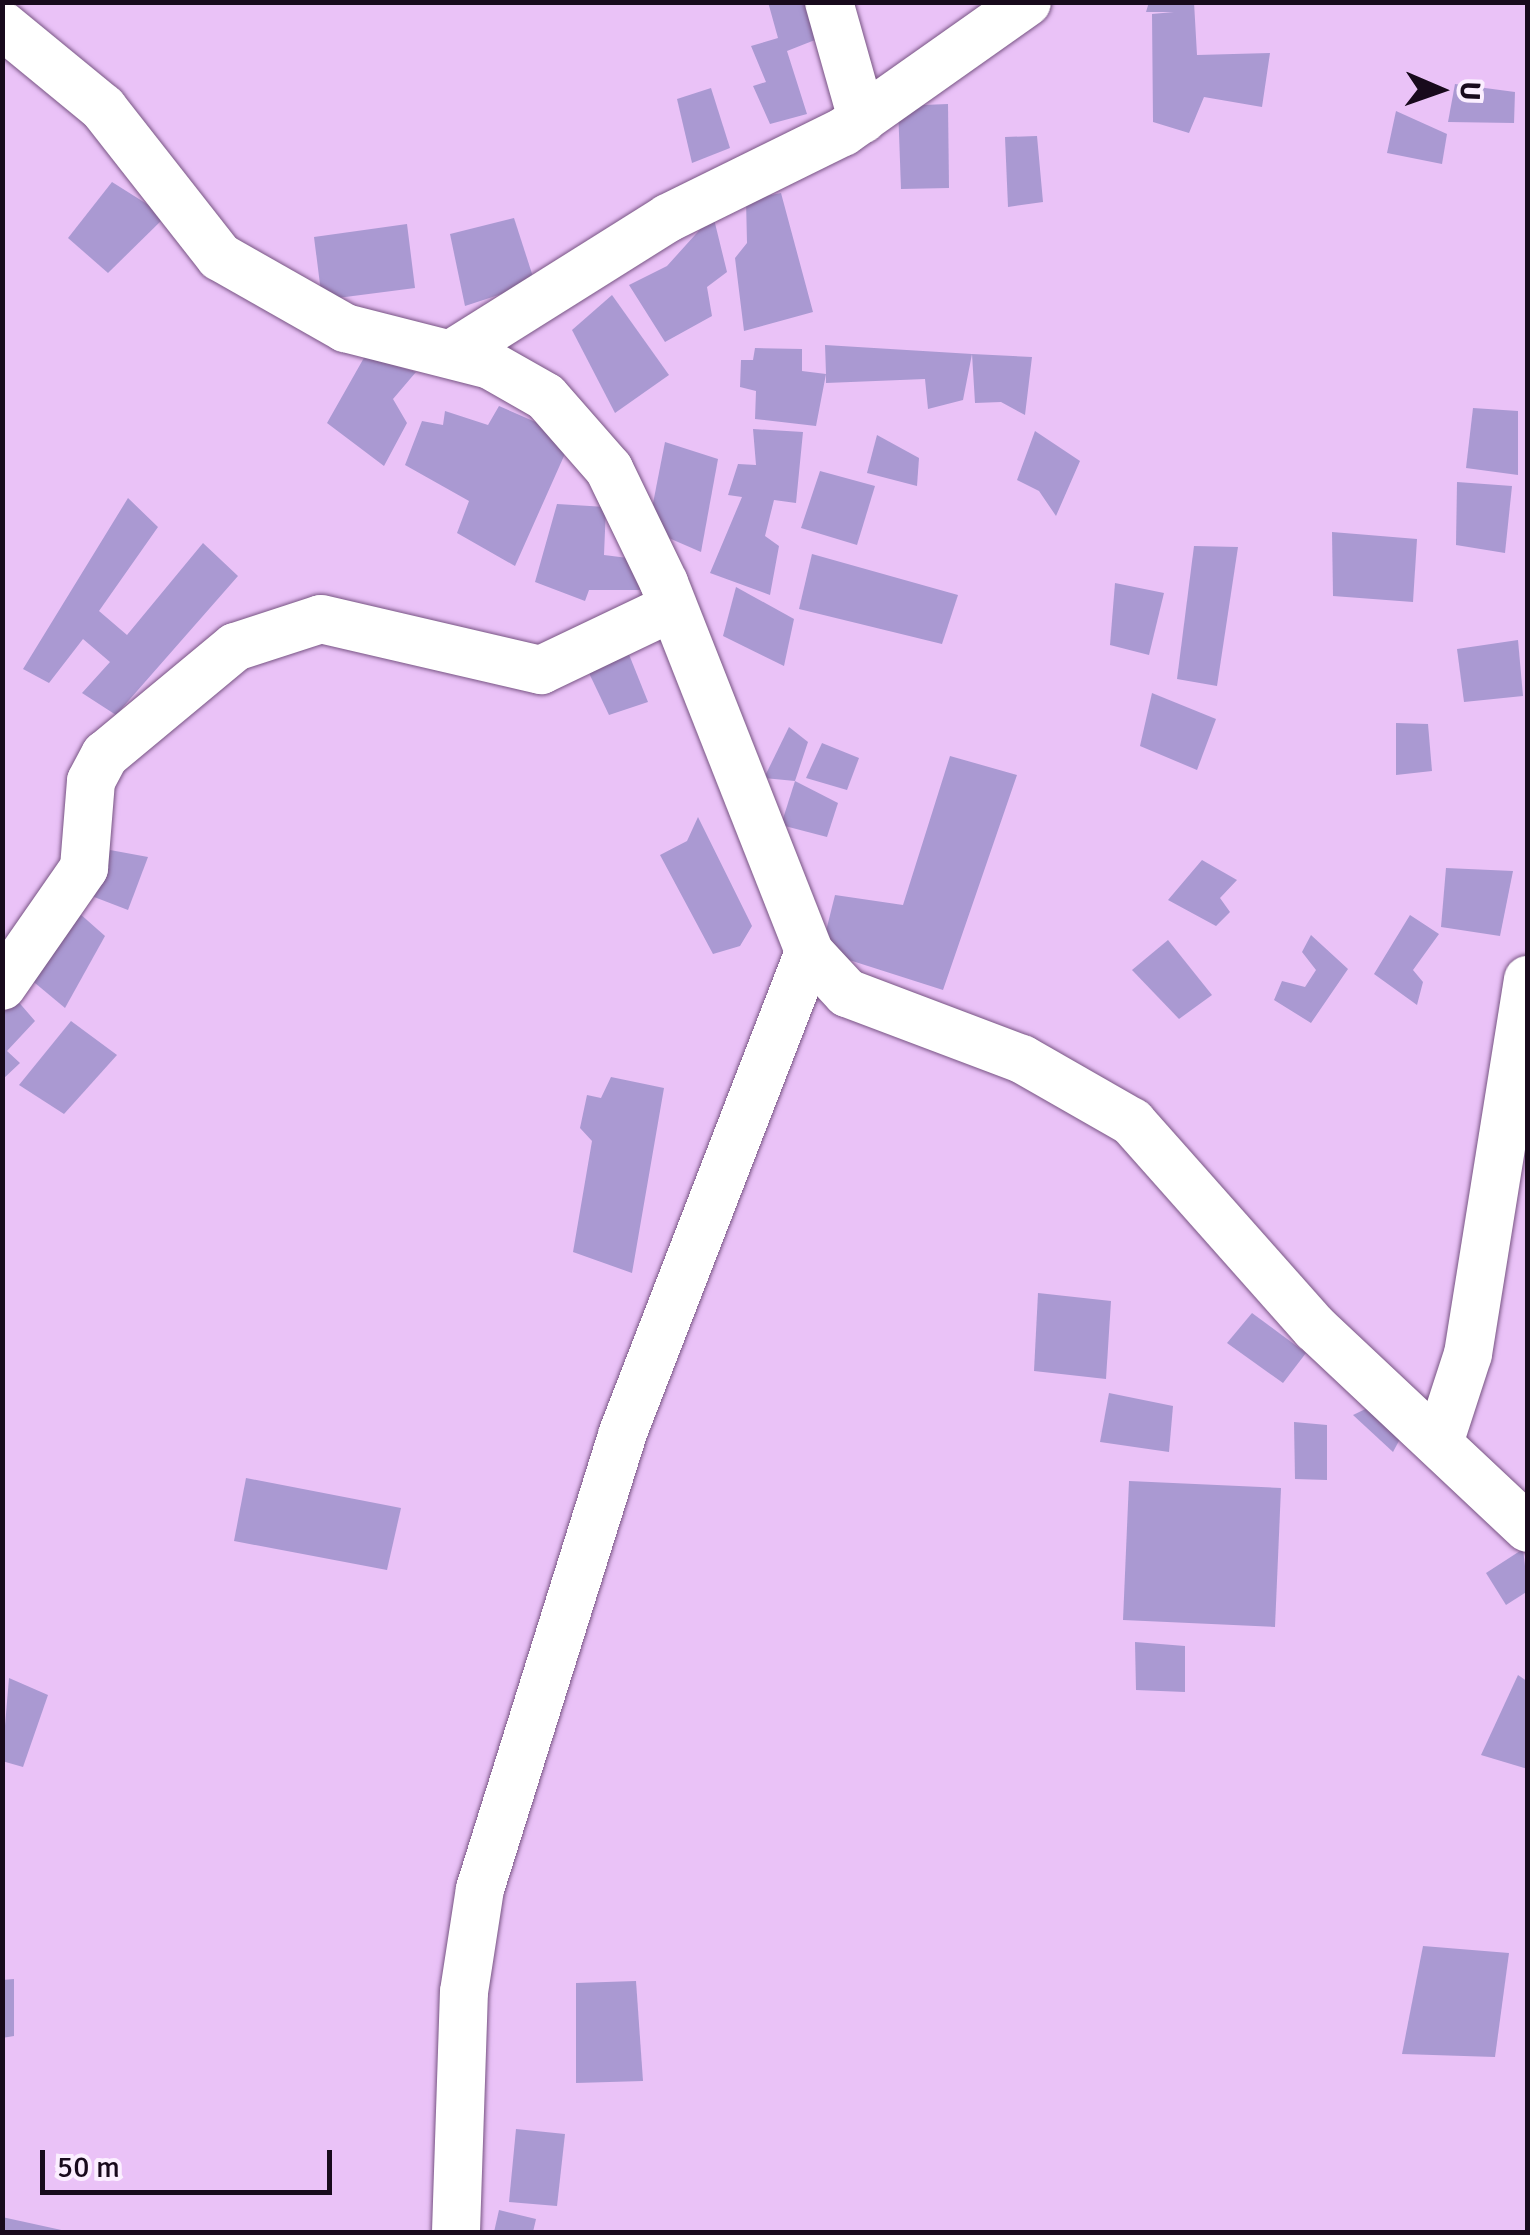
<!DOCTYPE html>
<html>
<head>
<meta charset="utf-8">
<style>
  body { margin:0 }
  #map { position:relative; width:1530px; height:2235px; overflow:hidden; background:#eac2f7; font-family:Signika,sans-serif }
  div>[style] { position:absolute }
  .building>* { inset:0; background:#aa99d2 }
  .roads { filter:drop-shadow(0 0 2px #775483) drop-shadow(0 0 2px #775483) }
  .street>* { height:48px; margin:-24px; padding:0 24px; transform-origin:24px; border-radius:24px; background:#fff }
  span { translate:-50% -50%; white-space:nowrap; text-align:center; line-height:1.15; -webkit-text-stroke:10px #fbefff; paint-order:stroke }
  .frame { position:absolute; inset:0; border:5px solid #180a1c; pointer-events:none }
  .north { position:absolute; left:1390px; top:40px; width:100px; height:100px; -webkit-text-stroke:8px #fbefff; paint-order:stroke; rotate:92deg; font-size:28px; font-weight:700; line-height:40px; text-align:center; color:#180a1c }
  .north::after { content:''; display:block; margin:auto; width:35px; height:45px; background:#180a1c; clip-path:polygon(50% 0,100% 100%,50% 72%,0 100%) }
  .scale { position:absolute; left:40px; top:2150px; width:292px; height:45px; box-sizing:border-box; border:5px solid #180a1c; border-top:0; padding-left:12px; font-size:30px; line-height:35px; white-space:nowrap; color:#180a1c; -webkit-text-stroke:8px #fbefff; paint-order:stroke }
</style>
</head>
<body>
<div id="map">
  <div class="building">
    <div style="clip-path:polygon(768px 2px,811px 2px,820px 38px,787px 51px,807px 114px,770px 124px,753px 86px,766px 82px,751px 46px,778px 38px)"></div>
    <div style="clip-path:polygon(1149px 2px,1194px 2px,1197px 55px,1270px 53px,1262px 107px,1204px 97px,1189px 133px,1153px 122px,1152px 14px,1174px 12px,1146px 12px)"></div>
    <div style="clip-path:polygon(1455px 84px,1515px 92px,1514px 123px,1448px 122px)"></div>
    <div style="clip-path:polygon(711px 88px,730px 148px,692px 163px,677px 99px)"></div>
    <div style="clip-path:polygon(948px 104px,949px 188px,901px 189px,898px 106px)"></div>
    <div style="clip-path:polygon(1396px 111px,1447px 134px,1442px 164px,1387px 153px)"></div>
    <div style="clip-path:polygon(1037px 136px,1043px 202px,1008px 207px,1005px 137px)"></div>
    <div style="clip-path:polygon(112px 182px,166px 216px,108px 273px,68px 238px)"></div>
    <div style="clip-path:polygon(781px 193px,813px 312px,744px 331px,735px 258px,747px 243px,746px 200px)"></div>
    <div style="clip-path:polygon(713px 215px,727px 272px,707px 287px,712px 316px,665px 342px,629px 285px,667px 266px)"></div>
    <div style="clip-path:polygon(514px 218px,535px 283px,465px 306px,450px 234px)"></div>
    <div style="clip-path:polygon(407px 224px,415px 288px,322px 300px,314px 237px)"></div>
    <div style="clip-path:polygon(612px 295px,669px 375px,615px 413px,572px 330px)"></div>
    <div style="clip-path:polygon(825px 345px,972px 354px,963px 400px,928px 409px,925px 379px,826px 383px,826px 374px,816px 426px,755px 419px,756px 391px,740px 387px,741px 360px,753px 360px,755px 348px,802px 349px,802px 371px,826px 374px)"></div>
    <div style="clip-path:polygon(972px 354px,1032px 357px,1025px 415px,1001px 402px,975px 403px)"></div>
    <div style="clip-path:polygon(365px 356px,416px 372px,393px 399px,407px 423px,384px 466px,327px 423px)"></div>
    <div style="clip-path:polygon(499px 406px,572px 438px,515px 566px,457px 533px,469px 501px,405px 465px,422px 421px,443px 425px,445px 411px,488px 425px)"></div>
    <div style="clip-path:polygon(1473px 408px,1518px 411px,1518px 475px,1466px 468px)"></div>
    <div style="clip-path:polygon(753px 429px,803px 432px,796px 503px,774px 500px,765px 536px,779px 546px,770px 595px,710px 573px,742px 497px,728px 495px,738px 464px,756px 465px)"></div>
    <div style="clip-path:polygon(1035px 431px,1080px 461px,1056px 516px,1039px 491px,1017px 480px)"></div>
    <div style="clip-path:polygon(877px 435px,919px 458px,917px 486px,867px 473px)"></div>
    <div style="clip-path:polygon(665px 442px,718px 459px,701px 552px,648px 529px)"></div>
    <div style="clip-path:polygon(820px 471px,875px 486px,857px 545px,801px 528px)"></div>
    <div style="clip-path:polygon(1457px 482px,1512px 486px,1505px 553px,1456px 545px)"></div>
    <div style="clip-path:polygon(128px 498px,158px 527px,99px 611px,127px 635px,203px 543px,238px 576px,116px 715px,82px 693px,110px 662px,83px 639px,49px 683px,23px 669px)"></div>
    <div style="clip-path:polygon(557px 504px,606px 507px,604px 555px,644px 560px,640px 590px,589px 590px,585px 601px,535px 582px)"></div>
    <div style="clip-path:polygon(1332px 532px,1417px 539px,1413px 602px,1333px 596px)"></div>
    <div style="clip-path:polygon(1194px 546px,1238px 547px,1217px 686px,1177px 679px)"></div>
    <div style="clip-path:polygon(812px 554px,958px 595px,942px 644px,799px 609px)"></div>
    <div style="clip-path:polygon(1115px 583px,1164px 593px,1149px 655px,1110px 645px)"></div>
    <div style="clip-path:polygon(736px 587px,794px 619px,784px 666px,723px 636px)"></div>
    <div style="clip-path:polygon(1518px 640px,1523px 696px,1464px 702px,1457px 649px)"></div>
    <div style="clip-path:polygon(626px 647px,648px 702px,609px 715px,588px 671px)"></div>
    <div style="clip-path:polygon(1152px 693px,1216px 719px,1197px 770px,1140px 746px)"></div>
    <div style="clip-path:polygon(1396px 723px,1428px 724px,1432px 771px,1396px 775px)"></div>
    <div style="clip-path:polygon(789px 727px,808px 742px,795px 781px,764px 778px)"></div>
    <div style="clip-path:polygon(822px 743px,859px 758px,847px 790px,806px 778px)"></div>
    <div style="clip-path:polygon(950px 756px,1017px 775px,943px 990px,821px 951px,835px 895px,903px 905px)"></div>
    <div style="clip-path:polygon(795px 781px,838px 803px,827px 837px,781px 825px)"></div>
    <div style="clip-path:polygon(698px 817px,752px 926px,740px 946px,713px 954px,660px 855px,687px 841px)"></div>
    <div style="clip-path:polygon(110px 850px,148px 857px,128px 910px,89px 895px)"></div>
    <div style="clip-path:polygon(1202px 860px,1237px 880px,1220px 898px,1230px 912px,1216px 926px,1168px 900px)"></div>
    <div style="clip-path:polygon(1446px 868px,1513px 871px,1500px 936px,1441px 927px)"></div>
    <div style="clip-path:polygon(79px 913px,105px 936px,65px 1008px,29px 978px)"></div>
    <div style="clip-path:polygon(1410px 915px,1439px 934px,1413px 970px,1423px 982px,1417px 1005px,1374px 974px)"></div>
    <div style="clip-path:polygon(1311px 935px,1348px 969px,1311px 1023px,1274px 1000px,1282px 981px,1305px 987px,1316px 970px,1302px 952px)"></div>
    <div style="clip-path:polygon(1168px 940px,1212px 995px,1179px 1019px,1132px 970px)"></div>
    <div style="clip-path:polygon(16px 999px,35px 1021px,7px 1051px,20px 1063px,2px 1080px,2px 1014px)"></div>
    <div style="clip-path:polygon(71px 1021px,117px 1055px,64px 1114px,19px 1085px)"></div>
    <div style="clip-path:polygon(611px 1077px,664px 1088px,632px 1273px,573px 1252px,592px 1141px,580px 1128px,587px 1095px,601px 1098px)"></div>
    <div style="clip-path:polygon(1038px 1293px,1111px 1301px,1106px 1379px,1034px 1371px)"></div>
    <div style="clip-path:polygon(1252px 1313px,1306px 1353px,1283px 1383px,1227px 1343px)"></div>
    <div style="clip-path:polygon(1109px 1393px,1173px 1406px,1169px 1452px,1100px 1442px)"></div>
    <div style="clip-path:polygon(1378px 1403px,1407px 1426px,1393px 1452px,1353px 1415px)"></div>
    <div style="clip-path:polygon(1294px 1422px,1327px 1425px,1327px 1480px,1295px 1479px)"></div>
    <div style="clip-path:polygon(246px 1478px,401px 1508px,387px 1570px,234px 1541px)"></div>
    <div style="clip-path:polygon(1129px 1481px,1281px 1488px,1275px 1627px,1123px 1620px)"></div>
    <div style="clip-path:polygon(1523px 1549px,1528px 1591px,1506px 1605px,1486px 1573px)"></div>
    <div style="clip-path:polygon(1135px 1642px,1185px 1646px,1185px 1692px,1136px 1690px)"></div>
    <div style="clip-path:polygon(1518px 1675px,1528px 1682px,1528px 1769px,1481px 1755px)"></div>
    <div style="clip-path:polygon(9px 1678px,48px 1695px,23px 1767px,2px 1761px)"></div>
    <div style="clip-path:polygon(1423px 1946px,1509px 1953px,1495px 2057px,1402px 2054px)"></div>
    <div style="clip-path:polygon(14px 1979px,14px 2036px,2px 2038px,2px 1980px)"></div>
    <div style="clip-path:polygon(636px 1981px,643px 2081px,576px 2083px,576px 1983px)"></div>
    <div style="clip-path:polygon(516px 2129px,565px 2134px,557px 2206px,509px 2202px)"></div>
    <div style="clip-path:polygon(499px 2210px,536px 2219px,533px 2232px,494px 2232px)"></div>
    <div style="clip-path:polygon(2px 2217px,66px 2231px,66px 2232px,2px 2232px)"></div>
  </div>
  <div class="roads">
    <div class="street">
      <div style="left:829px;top:2px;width:122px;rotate:74.2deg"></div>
      <div style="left:2px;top:25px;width:131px;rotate:39.4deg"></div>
      <div style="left:103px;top:108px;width:189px;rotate:51.9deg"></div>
      <div style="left:220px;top:257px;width:144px;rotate:29.6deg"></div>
      <div style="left:345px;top:328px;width:150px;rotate:14.3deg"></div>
      <div style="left:490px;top:365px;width:64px;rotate:29.7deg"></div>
      <div style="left:546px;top:397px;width:96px;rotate:48.8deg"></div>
      <div style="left:609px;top:469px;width:127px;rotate:64.2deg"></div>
      <div style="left:664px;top:583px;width:396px;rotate:68.5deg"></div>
      <div style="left:809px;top:952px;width:56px;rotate:47.2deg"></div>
      <div style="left:847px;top:993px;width:187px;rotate:20.7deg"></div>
      <div style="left:1022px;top:1059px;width:127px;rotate:29.8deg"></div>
      <div style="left:1132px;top:1122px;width:276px;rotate:48.4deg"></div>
      <div style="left:1315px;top:1328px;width:292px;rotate:43.2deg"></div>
      <div style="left:453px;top:353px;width:254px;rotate:-32.1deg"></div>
      <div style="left:668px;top:218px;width:195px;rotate:-26.2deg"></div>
      <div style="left:843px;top:132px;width:225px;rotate:-35.2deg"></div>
      <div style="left:2px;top:986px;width:144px;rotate:-55.2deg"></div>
      <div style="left:84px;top:868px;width:87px;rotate:-85.4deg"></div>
      <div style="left:91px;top:781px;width:30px;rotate:-62deg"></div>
      <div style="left:105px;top:755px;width:169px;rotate:-39.7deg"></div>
      <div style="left:235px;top:647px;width:90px;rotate:-18deg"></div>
      <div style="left:321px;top:619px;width:226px;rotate:13.1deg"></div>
      <div style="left:541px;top:670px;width:146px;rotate:-25.5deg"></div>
      <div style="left:1440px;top:1440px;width:90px;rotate:-72deg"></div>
      <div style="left:1468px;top:1354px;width:379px;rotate:-80.9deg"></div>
      <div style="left:456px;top:2232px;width:240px;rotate:-88.1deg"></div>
      <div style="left:464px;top:1992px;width:104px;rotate:-81.2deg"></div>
      <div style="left:480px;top:1889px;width:476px;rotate:-72.6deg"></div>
      <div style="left:622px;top:1435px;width:518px;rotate:-68.84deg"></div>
    </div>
  </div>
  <div class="frame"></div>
  <div class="north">U</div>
  <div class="scale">50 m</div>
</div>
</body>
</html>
